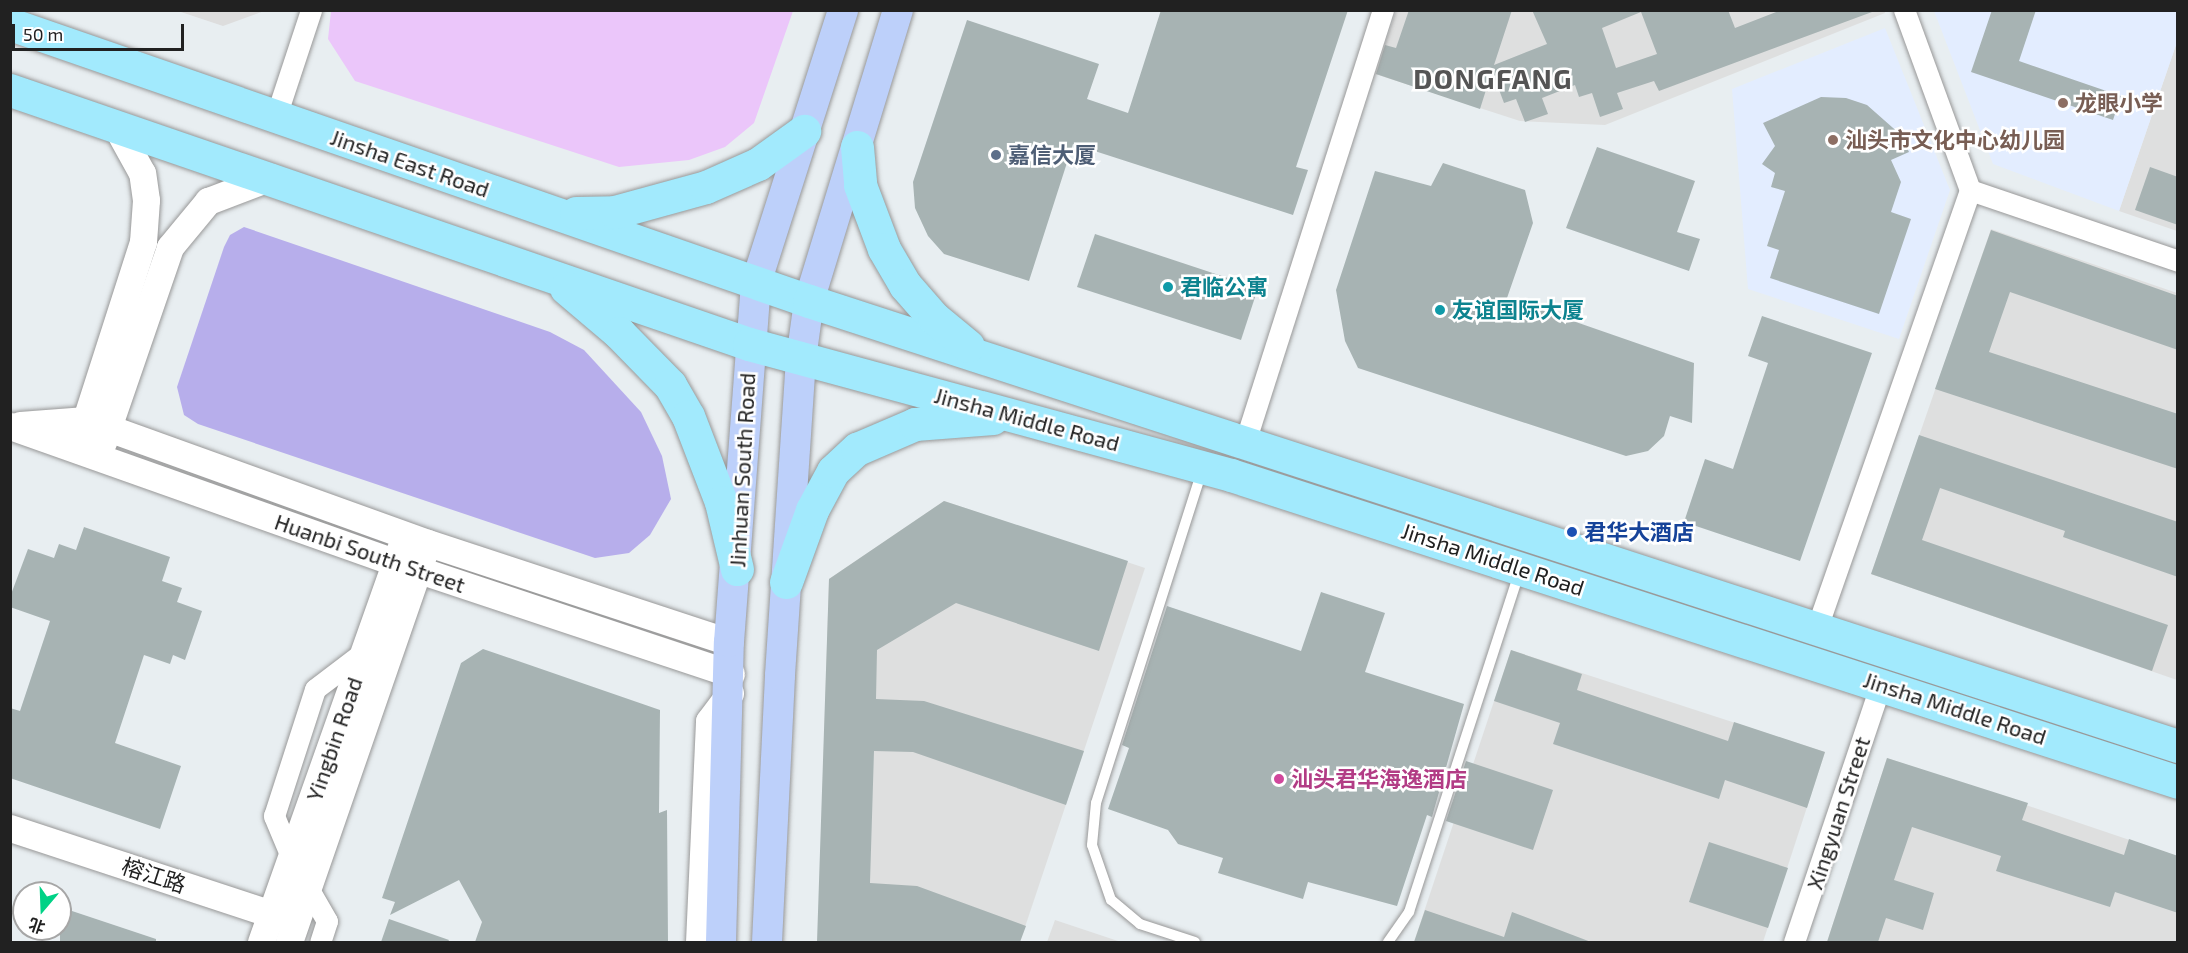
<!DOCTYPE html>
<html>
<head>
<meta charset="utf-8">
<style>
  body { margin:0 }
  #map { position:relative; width:2188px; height:953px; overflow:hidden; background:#e8eef1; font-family:"Exo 2","Noto Sans SC",sans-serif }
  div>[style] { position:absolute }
  .residential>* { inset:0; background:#dedfdf }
  .education>* { inset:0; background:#e3edff }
  .grass>* { inset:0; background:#b7aeeb }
  .park>* { inset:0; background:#ebc6fa }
  .parking>* { inset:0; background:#ddd }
  .building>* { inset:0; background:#a7b3b3 }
  .roads { filter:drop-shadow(0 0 2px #989898) drop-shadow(0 0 2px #989898) }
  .service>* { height:10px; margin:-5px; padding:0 5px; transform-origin:5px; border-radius:5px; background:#fff }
  .minor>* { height:21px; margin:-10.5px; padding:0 10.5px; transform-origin:10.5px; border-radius:10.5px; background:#fff }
  .tertiary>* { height:27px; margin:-13.5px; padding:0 13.5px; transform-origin:13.5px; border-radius:13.5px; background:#fff }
  .secondary>* { height:30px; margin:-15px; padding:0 15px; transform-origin:15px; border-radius:15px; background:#bdd0fa }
  .primary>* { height:33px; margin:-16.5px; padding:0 16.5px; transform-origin:16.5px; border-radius:16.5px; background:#a2eafd }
  .dots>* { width:16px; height:16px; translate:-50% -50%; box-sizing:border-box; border:3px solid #fff; border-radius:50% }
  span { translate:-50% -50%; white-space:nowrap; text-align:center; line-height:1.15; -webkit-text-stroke:5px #fff; paint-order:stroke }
  .education-label { font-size:22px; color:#785e54; font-weight:700 }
  .left { translate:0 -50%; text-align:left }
  .service-label { font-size:22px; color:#4e5e75; font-weight:700 }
  .street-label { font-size:22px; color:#212121 }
  .culture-label { font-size:22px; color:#0d838f; font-weight:700 }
  .transit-label { font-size:22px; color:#164399; font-weight:700 }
  .hotel-label { font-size:22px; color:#b23c85; font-weight:700 }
  .district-label { font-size:28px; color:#545454; font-weight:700; letter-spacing:1.5px }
  .frame { position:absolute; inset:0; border:12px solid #212121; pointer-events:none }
  .north { position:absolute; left:12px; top:881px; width:60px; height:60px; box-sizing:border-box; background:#fff; border:2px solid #a6a6a6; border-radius:50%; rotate:199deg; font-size:16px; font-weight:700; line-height:24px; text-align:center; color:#212121 }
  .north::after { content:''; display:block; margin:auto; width:21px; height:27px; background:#00d286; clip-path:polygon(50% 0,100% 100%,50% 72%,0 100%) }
  .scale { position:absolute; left:12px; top:24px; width:172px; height:27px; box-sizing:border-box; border:3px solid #212121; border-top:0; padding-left:8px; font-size:18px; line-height:21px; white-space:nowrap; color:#212121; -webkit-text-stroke:4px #fff; paint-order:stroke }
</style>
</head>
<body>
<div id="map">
  <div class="residential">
    <div style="clip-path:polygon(1884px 10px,1885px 13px,1605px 125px,1520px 121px,1375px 74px,1396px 11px)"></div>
    <div style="clip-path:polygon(2177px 42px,2177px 231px,2119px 211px)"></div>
    <div style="clip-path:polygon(1991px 229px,2177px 293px,2177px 680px,1871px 574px)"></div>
    <div style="clip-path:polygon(944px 501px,1145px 568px,1020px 942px,818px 942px,829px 579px)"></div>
    <div style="clip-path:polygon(1511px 650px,1825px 752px,1763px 942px,1414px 942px)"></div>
    <div style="clip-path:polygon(1887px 758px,2177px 856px,2177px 942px,1827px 942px)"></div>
    <div style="clip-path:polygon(1055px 920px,1121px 942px,1047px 942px)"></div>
  </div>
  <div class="education">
    <div style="clip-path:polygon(1934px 11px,2177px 11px,2177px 42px,2119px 211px,1993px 164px)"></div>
    <div style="clip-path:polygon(1885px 28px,1950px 190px,1899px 339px,1748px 289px,1732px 89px)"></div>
  </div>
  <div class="grass">
    <div style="clip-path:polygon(244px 227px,550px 332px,584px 350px,641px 412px,662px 456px,671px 499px,650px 535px,629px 553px,595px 558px,198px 424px,184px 415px,177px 387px,224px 247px,230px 235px)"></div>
  </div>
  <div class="park">
    <div style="clip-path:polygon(331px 11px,331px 10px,793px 11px,754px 123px,725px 147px,689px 160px,619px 167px,355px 81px,328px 39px)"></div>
  </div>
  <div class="parking">
    <div style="clip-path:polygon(178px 11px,264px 11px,223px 26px)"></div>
  </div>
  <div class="building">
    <div style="clip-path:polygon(1161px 10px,1348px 10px,1296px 167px,1308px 170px,1293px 215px,1073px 144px,1029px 281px,944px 254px,928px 236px,915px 208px,913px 182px,967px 20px,1099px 64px,1087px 99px,1128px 113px)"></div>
    <div style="clip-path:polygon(evenodd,1409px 10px,1512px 10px,1494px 65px,1547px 44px,1532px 10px,1728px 10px,1735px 28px,1781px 10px,1872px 12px,1659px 91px,1654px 81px,1617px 93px,1623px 109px,1600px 117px,1592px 93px,1579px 97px,1575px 85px,1542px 98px,1548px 114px,1525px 122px,1516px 99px,1504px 103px,1492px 71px,1480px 109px,1376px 74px,1385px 45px,1396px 48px,1409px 10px,1641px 12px,1657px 54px,1616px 68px,1602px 28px,1641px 12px)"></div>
    <div style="clip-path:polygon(1992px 10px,2036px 10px,2019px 61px,2121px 96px,2113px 120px,1971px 72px)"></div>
    <div style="clip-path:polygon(1821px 97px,1846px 98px,1867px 105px,1901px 135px,1909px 152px,1891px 160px,1901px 182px,1891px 212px,1911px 219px,1879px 314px,1770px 278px,1779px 250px,1767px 246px,1785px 191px,1771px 187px,1775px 173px,1762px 164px,1775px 146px,1763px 123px)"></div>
    <div style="clip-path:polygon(1597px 147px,1695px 181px,1677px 232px,1700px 239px,1689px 271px,1566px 228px)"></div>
    <div style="clip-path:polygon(1443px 163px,1525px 190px,1533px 223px,1507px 298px,1694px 363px,1692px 423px,1670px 416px,1664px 436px,1648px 451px,1626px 456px,1358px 368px,1345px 341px,1336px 290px,1375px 171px,1431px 186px)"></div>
    <div style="clip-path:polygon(2150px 167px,2178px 177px,2178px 225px,2135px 210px)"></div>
    <div style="clip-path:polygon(1991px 230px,2178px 296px,2178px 350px,2010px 292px,1989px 352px,2178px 414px,2178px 469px,1935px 389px)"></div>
    <div style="clip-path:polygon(1095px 234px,1258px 288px,1241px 340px,1077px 287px)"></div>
    <div style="clip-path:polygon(1762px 316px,1872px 353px,1800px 561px,1684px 522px,1705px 459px,1733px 469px,1768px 363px,1748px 356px)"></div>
    <div style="clip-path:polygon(1919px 435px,2178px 522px,2178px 577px,2063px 537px,2065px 531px,1940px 488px,1922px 540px,2168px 625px,2152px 671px,1871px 574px)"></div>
    <div style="clip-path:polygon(944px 501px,1128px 561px,1099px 651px,956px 603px,877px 650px,876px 699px,924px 701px,1084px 751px,1066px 805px,913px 752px,874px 751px,870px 883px,917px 886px,1026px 926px,1020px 942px,817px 942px,829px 579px)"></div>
    <div style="clip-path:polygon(84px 527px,170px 557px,162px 581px,182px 588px,177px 602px,202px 611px,185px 660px,173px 655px,170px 664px,144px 655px,115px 743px,181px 766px,160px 829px,10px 778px,10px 708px,20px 711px,50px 621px,10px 607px,10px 597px,28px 549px,54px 558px,59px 544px,76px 550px)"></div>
    <div style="clip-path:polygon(1321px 592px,1385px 613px,1365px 672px,1464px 704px,1432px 817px,1427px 815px,1397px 906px,1308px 882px,1303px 899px,1218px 873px,1223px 858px,1178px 844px,1168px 830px,1108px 809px,1129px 748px,1122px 745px,1167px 606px,1301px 651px)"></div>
    <div style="clip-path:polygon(483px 649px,660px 710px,659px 813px,667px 810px,668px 942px,475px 942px,482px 922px,459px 880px,390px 915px,395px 902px,382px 898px,461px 663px)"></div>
    <div style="clip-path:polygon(1511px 650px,1582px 674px,1577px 690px,1728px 741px,1734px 722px,1825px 752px,1807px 808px,1725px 780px,1719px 799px,1553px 744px,1560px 723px,1494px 701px)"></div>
    <div style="clip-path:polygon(1887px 758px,2028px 803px,2022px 820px,2062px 834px,2124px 855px,2129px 839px,2178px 856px,2178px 913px,2115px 892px,2110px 907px,1996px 871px,2001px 856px,1912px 827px,1894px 880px,1934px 893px,1923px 930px,1886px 918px,1878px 942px,1827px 942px)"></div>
    <div style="clip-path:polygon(1466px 761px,1553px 790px,1533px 850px,1446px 821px)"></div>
    <div style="clip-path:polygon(1709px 842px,1788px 868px,1768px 928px,1689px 902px)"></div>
    <div style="clip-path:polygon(60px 907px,156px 939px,156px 942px,60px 942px)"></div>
    <div style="clip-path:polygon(1425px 910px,1504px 937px,1512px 912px,1591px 942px,1414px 942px)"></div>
    <div style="clip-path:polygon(389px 919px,449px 940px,448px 942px,381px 942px)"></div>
  </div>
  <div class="roads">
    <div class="service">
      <div style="left:1195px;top:942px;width:58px;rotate:-161.9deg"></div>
      <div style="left:1140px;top:924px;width:38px;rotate:-140deg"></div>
      <div style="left:1111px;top:900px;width:58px;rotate:-109.1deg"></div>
      <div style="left:1092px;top:845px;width:42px;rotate:-84.6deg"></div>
      <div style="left:1096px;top:803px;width:349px;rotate:-72.3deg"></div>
      <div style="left:1388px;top:942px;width:37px;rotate:-55deg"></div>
      <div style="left:1409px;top:912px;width:356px;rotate:-72deg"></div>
    </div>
    <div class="minor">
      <div style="left:276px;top:116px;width:112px;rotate:-71.7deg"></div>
      <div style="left:1970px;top:190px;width:220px;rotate:18.8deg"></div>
      <div style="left:1245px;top:442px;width:454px;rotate:-72.3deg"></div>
      <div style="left:1816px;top:630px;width:466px;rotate:-70.7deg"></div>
      <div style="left:1970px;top:190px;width:192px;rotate:-110.1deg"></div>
      <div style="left:292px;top:859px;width:47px;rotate:-112.7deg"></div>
      <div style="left:274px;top:816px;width:133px;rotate:-72.1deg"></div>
      <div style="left:315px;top:689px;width:61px;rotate:-37.1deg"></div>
      <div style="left:308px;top:888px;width:38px;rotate:60deg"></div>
      <div style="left:327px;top:921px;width:22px;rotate:108deg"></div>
      <div style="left:1794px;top:942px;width:273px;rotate:-71.4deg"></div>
    </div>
    <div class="tertiary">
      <div style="left:20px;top:425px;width:66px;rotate:-4.3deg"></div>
      <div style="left:86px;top:420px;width:363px;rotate:19.8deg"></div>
      <div style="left:428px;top:543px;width:317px;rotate:18.2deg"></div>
      <div style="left:10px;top:426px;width:408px;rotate:19.5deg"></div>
      <div style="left:395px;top:562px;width:354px;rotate:18.4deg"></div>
      <div style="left:80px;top:438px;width:206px;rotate:-72.2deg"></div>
      <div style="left:143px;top:242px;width:42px;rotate:-85.9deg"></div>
      <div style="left:146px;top:200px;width:27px;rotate:-98deg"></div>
      <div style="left:142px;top:173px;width:54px;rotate:-119deg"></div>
      <div style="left:103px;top:442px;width:206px;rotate:-71deg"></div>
      <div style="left:170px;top:247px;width:60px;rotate:-50.4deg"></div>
      <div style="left:208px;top:201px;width:67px;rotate:-20.9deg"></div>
      <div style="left:10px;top:828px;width:295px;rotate:18.2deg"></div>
      <div style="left:261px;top:942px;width:419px;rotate:-70.5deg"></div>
      <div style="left:289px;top:942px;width:413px;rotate:-70.9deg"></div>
      <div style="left:699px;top:942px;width:221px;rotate:-87.4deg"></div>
      <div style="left:709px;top:721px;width:35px;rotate:-53deg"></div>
    </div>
    <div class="secondary">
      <div style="left:721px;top:942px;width:300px;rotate:-88.5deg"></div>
      <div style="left:729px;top:642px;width:360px;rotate:-85.7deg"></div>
      <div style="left:756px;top:283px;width:287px;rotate:-72.3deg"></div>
      <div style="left:767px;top:942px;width:267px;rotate:-87.2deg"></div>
      <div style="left:780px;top:675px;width:317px;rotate:-86.2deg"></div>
      <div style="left:801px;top:359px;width:59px;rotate:-82.1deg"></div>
      <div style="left:809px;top:301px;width:304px;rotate:-73deg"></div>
    </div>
    <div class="primary">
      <div style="left:10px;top:24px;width:846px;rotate:19.12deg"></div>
      <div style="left:809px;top:301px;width:1440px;rotate:18.01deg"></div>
      <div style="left:10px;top:90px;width:781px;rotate:18.97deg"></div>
      <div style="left:749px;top:344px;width:499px;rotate:15.2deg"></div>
      <div style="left:1231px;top:475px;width:996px;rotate:17.96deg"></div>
      <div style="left:857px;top:147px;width:38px;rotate:85deg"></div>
      <div style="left:860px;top:185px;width:68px;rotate:69.4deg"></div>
      <div style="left:884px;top:249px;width:42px;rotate:59.7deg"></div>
      <div style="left:905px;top:285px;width:44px;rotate:48.7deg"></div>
      <div style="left:934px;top:318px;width:44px;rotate:39.5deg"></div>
      <div style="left:576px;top:213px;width:39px;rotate:-1deg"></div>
      <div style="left:615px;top:212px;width:94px;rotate:-15.4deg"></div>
      <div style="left:706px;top:187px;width:57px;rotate:-23.9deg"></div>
      <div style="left:758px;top:164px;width:57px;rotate:-35.7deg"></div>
      <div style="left:566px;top:288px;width:70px;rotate:40.3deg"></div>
      <div style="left:619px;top:333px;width:73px;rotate:45.6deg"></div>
      <div style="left:670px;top:385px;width:36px;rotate:60deg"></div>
      <div style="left:688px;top:416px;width:92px;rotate:69deg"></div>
      <div style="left:721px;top:502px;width:69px;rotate:76.6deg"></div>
      <div style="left:786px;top:582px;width:77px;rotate:-70.1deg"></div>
      <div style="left:812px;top:510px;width:44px;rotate:-61.7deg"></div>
      <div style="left:833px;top:471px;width:33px;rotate:-43deg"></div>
      <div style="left:857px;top:449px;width:63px;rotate:-23.3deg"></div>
      <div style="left:915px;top:424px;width:78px;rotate:-4.4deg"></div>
    </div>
  </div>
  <div class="dots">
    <div style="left:2063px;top:103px;background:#8d6e63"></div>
    <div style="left:1833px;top:140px;background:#8d6e63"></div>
    <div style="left:996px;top:155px;background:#5c6f8a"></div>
    <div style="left:1168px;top:287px;background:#0f9aa8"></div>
    <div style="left:1440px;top:310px;background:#0f9aa8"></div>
    <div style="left:1572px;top:532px;background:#1a4fb4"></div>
    <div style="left:1279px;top:779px;background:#d1479c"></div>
  </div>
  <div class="education-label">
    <span class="left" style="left:2075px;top:103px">龙眼小学</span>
    <span class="left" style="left:1845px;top:140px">汕头市文化中心幼儿园</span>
  </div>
  <div class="service-label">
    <span class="left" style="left:1008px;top:155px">嘉信大厦</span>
  </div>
  <div class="street-label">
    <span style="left:410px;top:163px;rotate:19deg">Jinsha East Road</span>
    <span style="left:1027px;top:419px;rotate:15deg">Jinsha Middle Road</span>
    <span style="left:742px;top:470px;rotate:-87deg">Jinhuan South Road</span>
    <span style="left:370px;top:553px;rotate:19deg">Huanbi South Street</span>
    <span style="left:1493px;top:559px;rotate:18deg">Jinsha Middle Road</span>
    <span style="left:1955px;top:708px;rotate:18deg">Jinsha Middle Road</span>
    <span style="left:334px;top:739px;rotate:-71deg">Yingbin Road</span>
    <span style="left:1838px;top:813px;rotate:-72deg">Xingyuan Street</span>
    <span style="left:154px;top:875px;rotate:18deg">榕江路</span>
  </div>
  <div class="culture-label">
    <span class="left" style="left:1180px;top:287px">君临公寓</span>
    <span class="left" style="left:1452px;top:310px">友谊国际大厦</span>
  </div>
  <div class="transit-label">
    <span class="left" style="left:1584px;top:532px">君华大酒店</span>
  </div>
  <div class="hotel-label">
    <span class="left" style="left:1291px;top:779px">汕头君华海逸酒店</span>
  </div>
  <div class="district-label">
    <span style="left:1493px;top:78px">DONGFANG</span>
  </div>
  <div class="frame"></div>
  <div class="north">北</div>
  <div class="scale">50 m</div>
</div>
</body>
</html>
